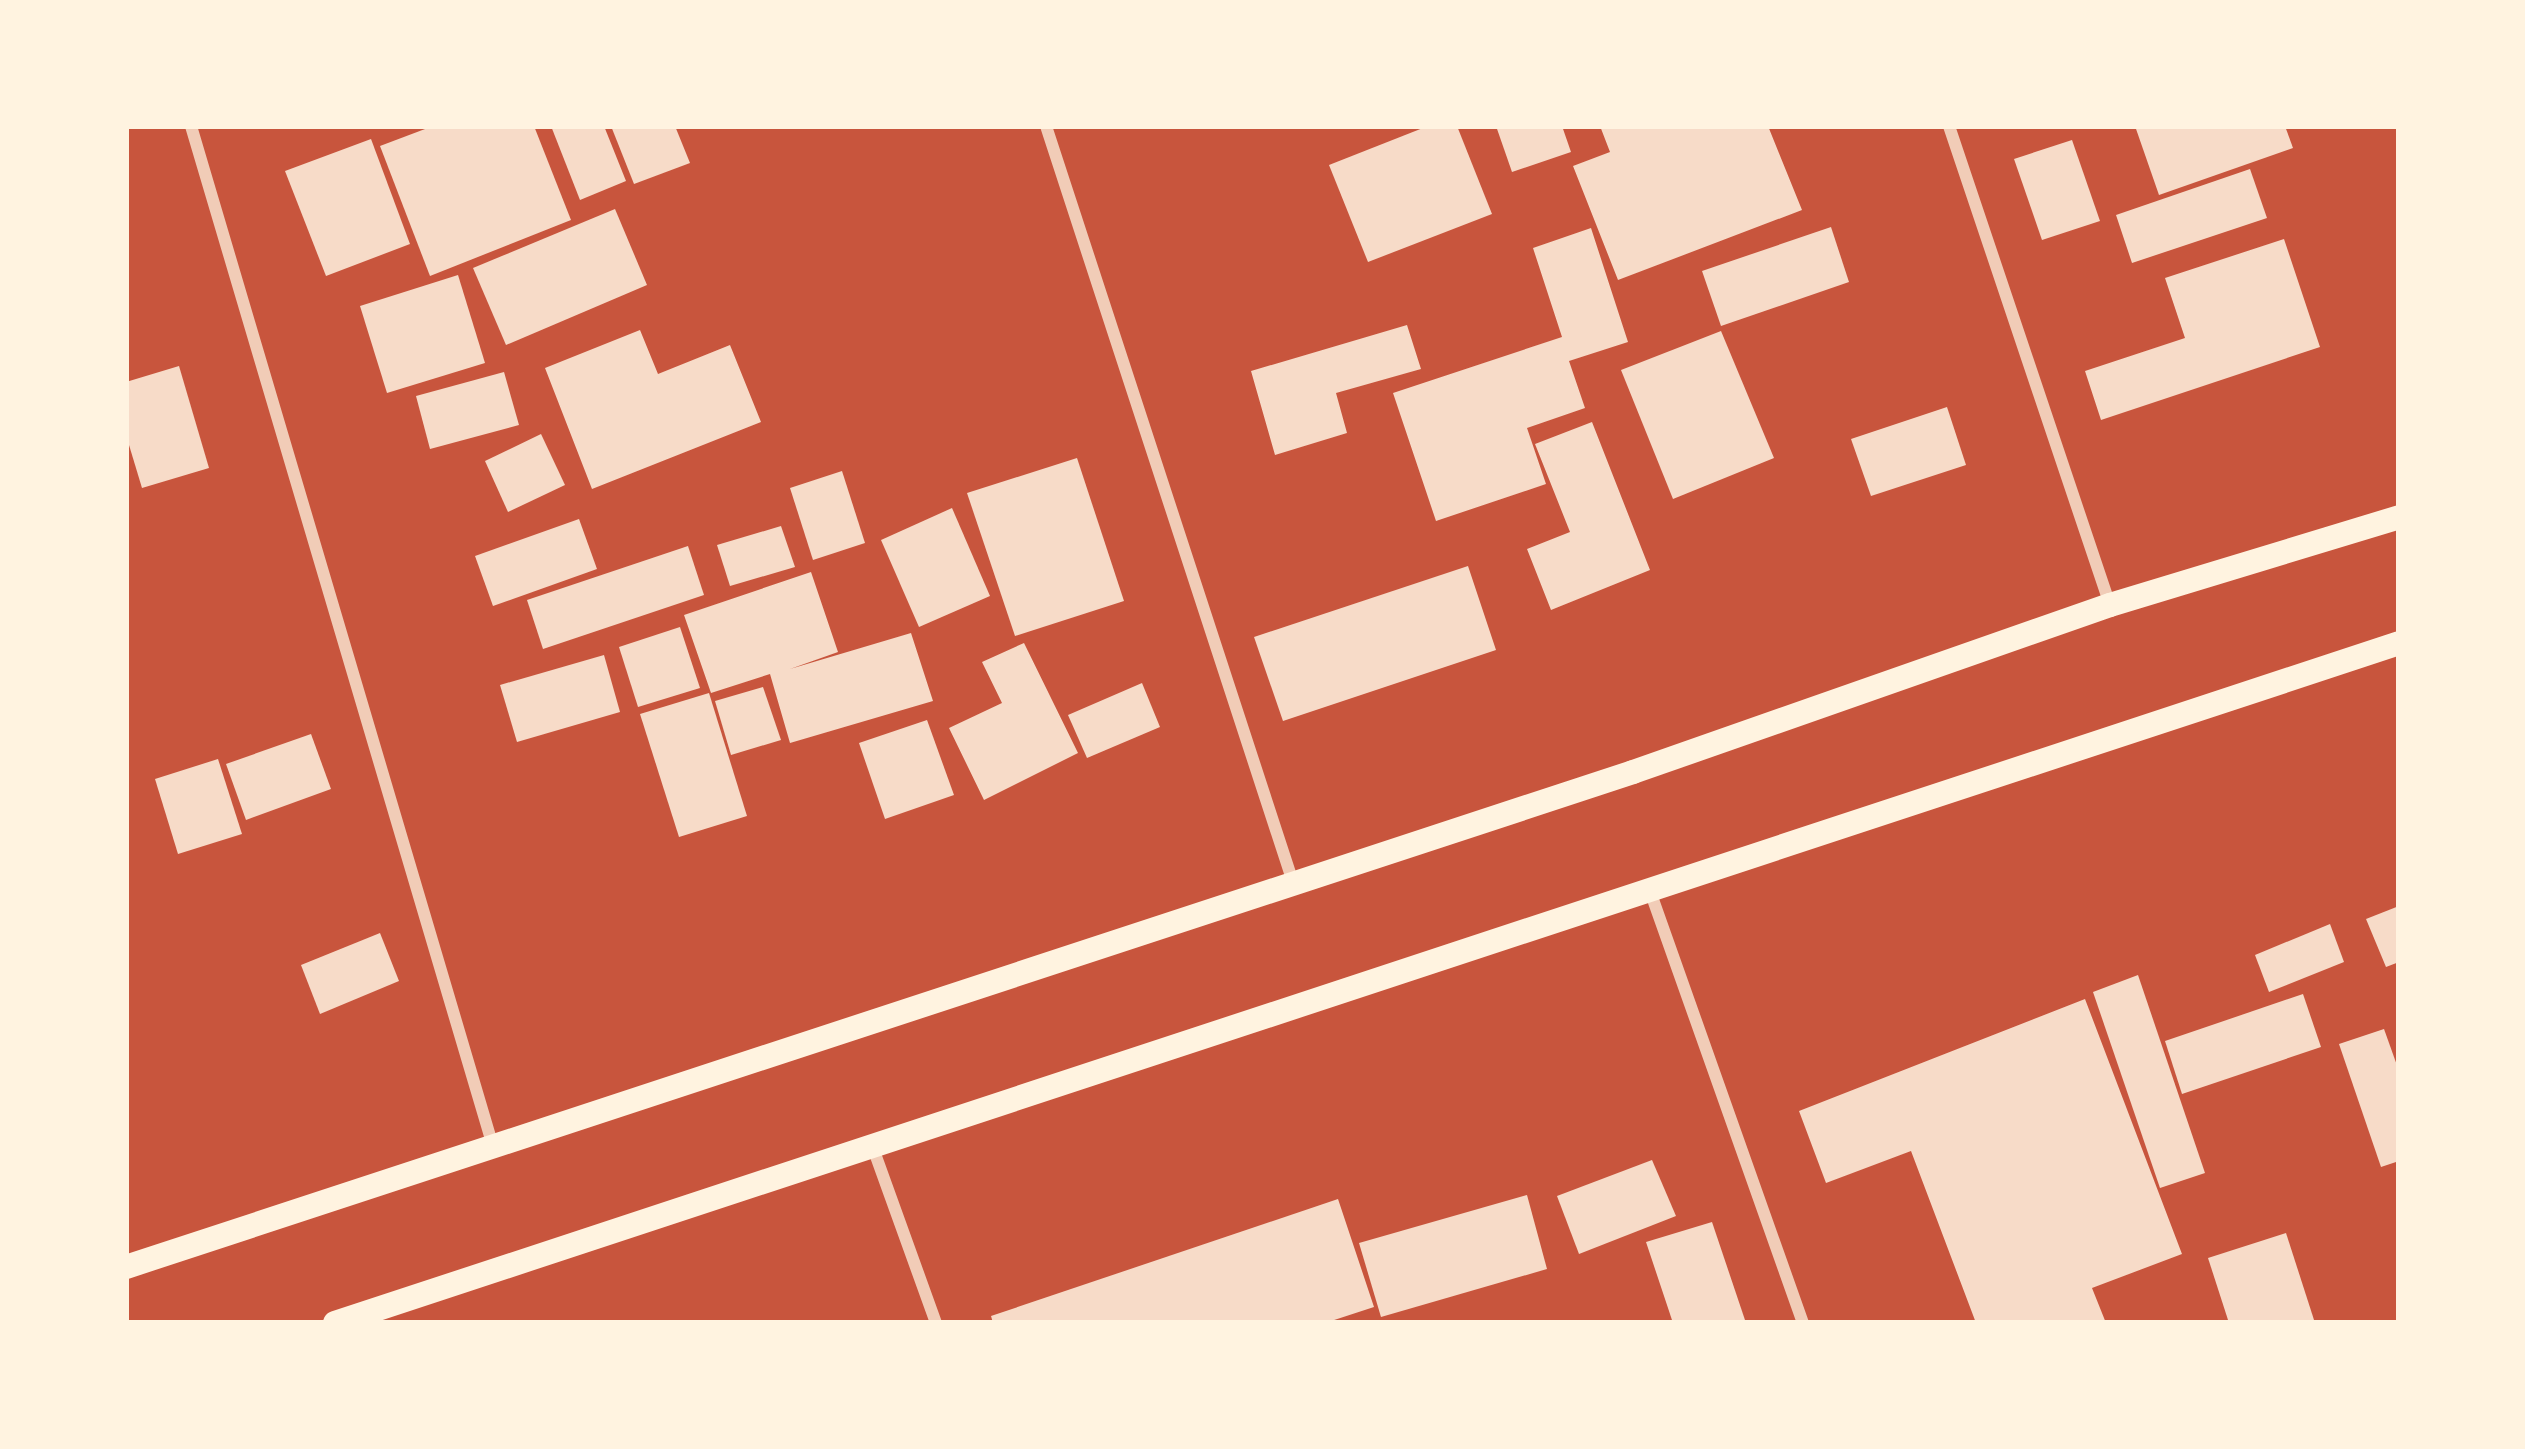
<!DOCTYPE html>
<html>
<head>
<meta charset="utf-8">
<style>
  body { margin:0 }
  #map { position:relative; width:2525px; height:1449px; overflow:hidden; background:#c8553d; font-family:Montserrat,sans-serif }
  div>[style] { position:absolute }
  .building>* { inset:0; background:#f7dbc8 }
  .minor>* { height:12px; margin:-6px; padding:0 6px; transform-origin:6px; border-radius:6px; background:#f1ccb7 }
  .secondary>* { height:24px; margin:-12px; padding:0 12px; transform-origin:12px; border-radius:12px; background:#fff3e0 }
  span { translate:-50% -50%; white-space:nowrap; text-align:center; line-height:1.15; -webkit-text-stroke:12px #fff3e0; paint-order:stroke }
  .frame { position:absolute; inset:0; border:129px solid #fff3e0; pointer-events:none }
</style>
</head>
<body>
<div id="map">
  <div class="building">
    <div style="clip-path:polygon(433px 126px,534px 126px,571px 220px,430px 276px,380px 146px)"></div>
    <div style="clip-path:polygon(551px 126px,604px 126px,626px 181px,580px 200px)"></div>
    <div style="clip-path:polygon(611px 126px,675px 126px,690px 163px,634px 184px)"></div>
    <div style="clip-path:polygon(1428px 126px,1457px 126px,1492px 214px,1368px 262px,1329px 165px)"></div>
    <div style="clip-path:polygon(1496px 126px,1562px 126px,1571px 152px,1512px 172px)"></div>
    <div style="clip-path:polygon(1600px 126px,1768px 126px,1802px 210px,1618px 280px,1573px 166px,1610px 152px)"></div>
    <div style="clip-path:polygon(2135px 126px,2285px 126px,2293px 148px,2159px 195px)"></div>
    <div style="clip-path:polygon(371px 139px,410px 244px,326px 276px,285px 171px)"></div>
    <div style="clip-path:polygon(2072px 140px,2100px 221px,2042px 240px,2014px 159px)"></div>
    <div style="clip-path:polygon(2250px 169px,2267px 218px,2132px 263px,2116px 215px)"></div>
    <div style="clip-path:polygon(615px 209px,647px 285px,506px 345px,473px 268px)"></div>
    <div style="clip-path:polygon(1831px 227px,1849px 282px,1721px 326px,1702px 271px)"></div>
    <div style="clip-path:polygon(1591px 228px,1628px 342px,1569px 361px,1585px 408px,1527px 428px,1546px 484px,1436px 521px,1393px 393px,1562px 337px,1533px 248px)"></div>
    <div style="clip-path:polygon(2284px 239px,2320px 347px,2101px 420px,2085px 371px,2185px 338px,2165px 278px)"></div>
    <div style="clip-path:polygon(458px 275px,485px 363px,387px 393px,360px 306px)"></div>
    <div style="clip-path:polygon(1407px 325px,1421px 369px,1336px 393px,1347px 433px,1275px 455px,1251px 371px)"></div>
    <div style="clip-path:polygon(640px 330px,658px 374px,730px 345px,761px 422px,592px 489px,545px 368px)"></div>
    <div style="clip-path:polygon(1721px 331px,1774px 458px,1673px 499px,1621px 370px)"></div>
    <div style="clip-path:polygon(179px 366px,209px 468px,142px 488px,126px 435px,126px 382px)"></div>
    <div style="clip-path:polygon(504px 372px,519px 425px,430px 449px,416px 396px)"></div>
    <div style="clip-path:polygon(1947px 407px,1966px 465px,1871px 496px,1851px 439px)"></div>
    <div style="clip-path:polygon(1592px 422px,1650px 570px,1551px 610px,1527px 549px,1570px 532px,1535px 444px)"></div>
    <div style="clip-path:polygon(541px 434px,565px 485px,508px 512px,485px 461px)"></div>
    <div style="clip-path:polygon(1077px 458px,1124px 601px,1015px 636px,967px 493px)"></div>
    <div style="clip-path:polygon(842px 471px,865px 543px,813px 560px,790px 488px)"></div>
    <div style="clip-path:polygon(952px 508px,990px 596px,919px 627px,881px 540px)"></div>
    <div style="clip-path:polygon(579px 519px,597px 569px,493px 606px,475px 556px)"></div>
    <div style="clip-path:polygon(781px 526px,795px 567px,730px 586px,717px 545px)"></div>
    <div style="clip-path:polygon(688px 546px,704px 595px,543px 649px,527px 600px)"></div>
    <div style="clip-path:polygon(1468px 566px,1496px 650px,1283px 721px,1254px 637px)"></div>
    <div style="clip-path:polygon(811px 572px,838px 652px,790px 669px,911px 633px,933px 701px,790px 743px,770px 674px,711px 693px,684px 615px)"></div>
    <div style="clip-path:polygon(680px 627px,700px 688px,638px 707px,619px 647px)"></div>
    <div style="clip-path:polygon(1024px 643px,1078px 753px,984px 800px,949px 728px,1002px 703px,982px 662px)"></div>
    <div style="clip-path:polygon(604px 655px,620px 712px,517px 742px,500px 685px)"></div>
    <div style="clip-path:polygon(1142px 683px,1160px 727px,1087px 758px,1068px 715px)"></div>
    <div style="clip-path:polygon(763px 687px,781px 740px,731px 755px,715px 701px)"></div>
    <div style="clip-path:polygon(709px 693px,747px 816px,679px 837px,640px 714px)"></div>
    <div style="clip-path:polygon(927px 720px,954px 795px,885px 819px,859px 743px)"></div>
    <div style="clip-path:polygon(311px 734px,331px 789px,246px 820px,226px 764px)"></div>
    <div style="clip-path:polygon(218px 759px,242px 834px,178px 854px,155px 779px)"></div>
    <div style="clip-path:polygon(2399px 906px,2399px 962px,2386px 967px,2366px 919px)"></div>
    <div style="clip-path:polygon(2330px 924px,2344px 962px,2269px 992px,2255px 955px)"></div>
    <div style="clip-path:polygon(380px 933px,399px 981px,320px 1014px,301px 965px)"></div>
    <div style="clip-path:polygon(2138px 975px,2205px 1173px,2160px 1188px,2093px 992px)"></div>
    <div style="clip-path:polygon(2303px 994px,2321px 1047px,2182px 1094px,2165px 1041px)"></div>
    <div style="clip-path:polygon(2085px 999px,2182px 1254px,2092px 1288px,2106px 1323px,1976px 1323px,1911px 1151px,1826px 1183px,1799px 1111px)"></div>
    <div style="clip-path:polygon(2384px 1029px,2399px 1071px,2399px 1161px,2381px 1167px,2339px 1044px)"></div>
    <div style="clip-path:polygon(1652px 1160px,1676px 1216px,1579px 1254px,1557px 1196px)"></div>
    <div style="clip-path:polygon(1527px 1195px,1547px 1269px,1381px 1317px,1359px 1243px)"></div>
    <div style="clip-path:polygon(1338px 1199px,1374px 1307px,1325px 1323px,993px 1323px,991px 1316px)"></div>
    <div style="clip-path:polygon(1712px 1222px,1745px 1320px,1673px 1323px,1646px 1242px)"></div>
    <div style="clip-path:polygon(2286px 1233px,2315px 1323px,2229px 1323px,2208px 1258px)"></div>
  </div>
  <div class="minor">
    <div style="left:191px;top:126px;width:1061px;rotate:73.51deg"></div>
    <div style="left:1046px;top:126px;width:792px;rotate:71.91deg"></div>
    <div style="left:1949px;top:126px;width:505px;rotate:71.42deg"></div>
    <div style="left:1650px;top:891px;width:458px;rotate:70.5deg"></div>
    <div style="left:873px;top:1148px;width:186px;rotate:70.2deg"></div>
  </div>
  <div class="secondary">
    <div style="left:126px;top:1267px;width:1586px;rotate:-18.18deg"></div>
    <div style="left:1633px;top:772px;width:505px;rotate:-19.3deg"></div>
    <div style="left:2110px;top:605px;width:302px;rotate:-16.9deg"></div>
    <div style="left:335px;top:1323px;width:2173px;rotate:-18.23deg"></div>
  </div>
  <div class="frame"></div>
</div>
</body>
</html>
